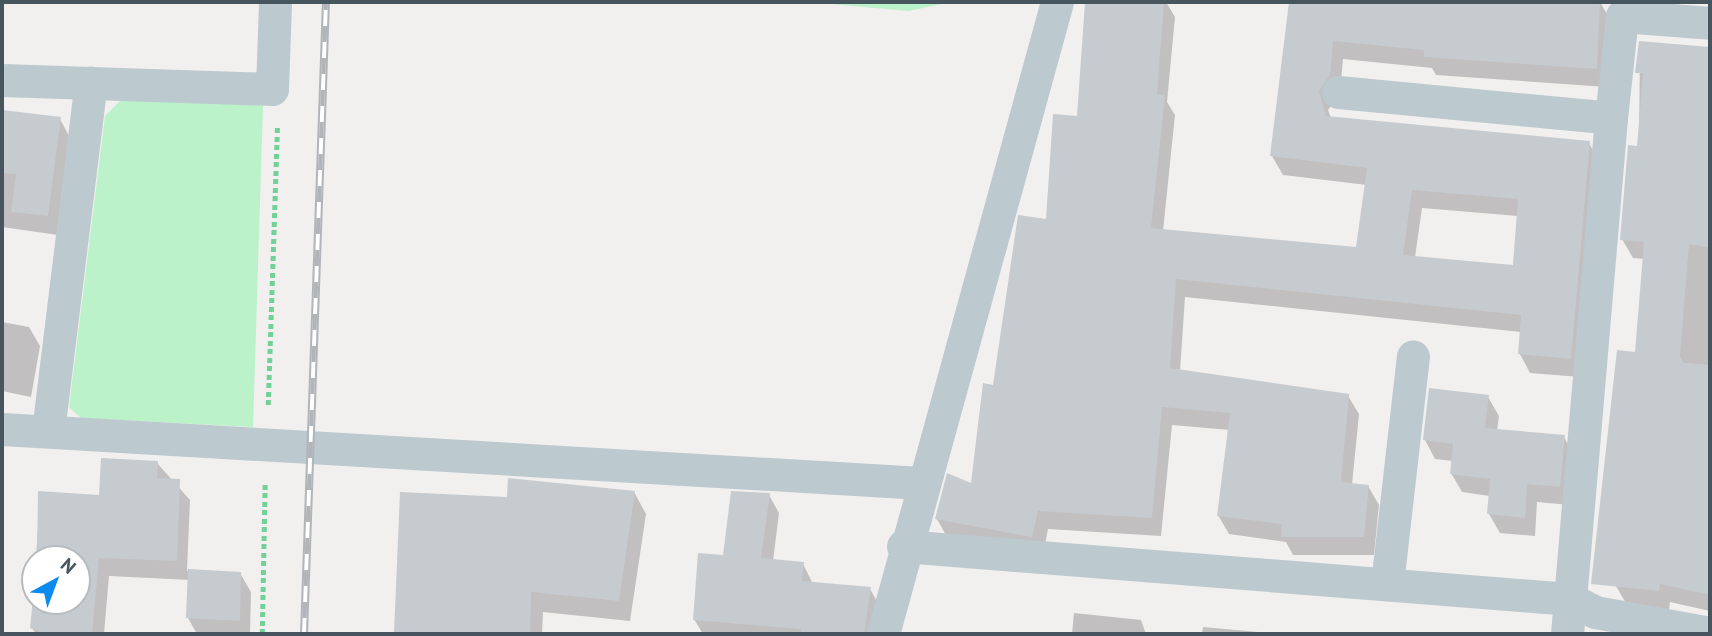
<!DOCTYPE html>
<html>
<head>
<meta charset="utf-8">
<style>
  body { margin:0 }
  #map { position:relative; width:1712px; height:636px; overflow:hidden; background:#f2efef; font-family:"PT Sans",sans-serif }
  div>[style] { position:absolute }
  .green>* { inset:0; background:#bbf2c9 }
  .shadow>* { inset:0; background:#0003 }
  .building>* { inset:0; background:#c6cbcf }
  .path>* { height:4.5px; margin-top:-2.25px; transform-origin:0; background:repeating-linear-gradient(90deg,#70d296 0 5px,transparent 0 8.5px) }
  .minor>* { height:33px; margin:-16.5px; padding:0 16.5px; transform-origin:16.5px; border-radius:16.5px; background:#bcc9cf }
  .rail>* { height:8px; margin-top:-4px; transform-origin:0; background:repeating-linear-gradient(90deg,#fff 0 16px,#b1b5ba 0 32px); box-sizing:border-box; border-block:2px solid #b1b5ba }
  span { translate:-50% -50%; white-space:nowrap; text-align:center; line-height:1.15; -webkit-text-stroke:6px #fff; paint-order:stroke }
  .frame { position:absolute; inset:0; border:4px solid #46555e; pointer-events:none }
  .north { position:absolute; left:21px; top:545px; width:70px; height:70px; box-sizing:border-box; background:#fff; border:2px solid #b5bbbf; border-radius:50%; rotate:41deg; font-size:19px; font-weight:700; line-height:28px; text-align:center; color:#46555e }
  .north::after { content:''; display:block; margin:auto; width:24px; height:32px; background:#0d8aed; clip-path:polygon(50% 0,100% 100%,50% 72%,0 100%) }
</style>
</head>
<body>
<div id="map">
  <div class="green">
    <div style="clip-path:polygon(808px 2px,950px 2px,909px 11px)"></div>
    <div style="clip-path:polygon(122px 99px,263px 105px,253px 427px,81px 418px,69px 407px,105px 116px)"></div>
  </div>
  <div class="shadow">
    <div style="clip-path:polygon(evenodd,1086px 2px,1166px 2px,1175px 17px,1167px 102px,1175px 115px,1163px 231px,1358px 249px,1367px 185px,1283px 175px,1272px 156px,1290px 2px,1600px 2px,1610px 19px,1607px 87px,1436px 75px,1432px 68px,1343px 59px,1340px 94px,1328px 110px,1331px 118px,1589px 143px,1599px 162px,1581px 377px,1530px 373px,1520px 354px,1521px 332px,1185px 297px,1180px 371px,1348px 396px,1359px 414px,1352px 485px,1368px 486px,1379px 505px,1374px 555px,1293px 555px,1286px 542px,1229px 534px,1218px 515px,1230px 430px,1172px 425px,1161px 536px,1048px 529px,1043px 555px,947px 537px,937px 519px,973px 485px,995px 386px,1078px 118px,1086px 2px,1422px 208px,1518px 216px,1514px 267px,1415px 257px,1422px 208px)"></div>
    <div style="clip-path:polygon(1640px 43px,1710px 49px,1710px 611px,1670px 602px,1669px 610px,1627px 605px,1616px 586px,1644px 259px,1633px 258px,1622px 239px,1639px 148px)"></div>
    <div style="clip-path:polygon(2px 113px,60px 119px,70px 138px,58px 235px,2px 227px)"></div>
    <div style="clip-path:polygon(2px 322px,29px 327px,40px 346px,31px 397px,2px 391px)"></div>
    <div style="clip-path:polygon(1488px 397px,1499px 416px,1497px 431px,1564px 437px,1574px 456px,1570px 505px,1537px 502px,1535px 536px,1500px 533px,1489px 514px,1490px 496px,1462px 492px,1451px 473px,1453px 461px,1435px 459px,1425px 440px)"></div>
    <div style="clip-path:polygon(157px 463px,190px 500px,187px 571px,240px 573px,251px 592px,250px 634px,197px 634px,188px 618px,190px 580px,109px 576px,104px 634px,36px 634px,32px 628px,35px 579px,35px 601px,77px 601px,77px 559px,36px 559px,40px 493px,101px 497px)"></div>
    <div style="clip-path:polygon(634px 492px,646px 514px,630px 621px,543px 612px,542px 634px,396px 634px,401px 494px,508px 499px)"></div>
    <div style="clip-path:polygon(769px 495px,779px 513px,773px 561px,803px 564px,813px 584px,870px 589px,880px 607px,877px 634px,703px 634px,694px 619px,725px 557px)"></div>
    <div style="clip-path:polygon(1074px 613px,1141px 620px,1146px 634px,1072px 634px)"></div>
    <div style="clip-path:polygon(1203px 627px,1281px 634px,1202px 634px)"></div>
  </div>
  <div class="building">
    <div style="clip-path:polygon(evenodd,1085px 2px,1164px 2px,1157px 94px,1165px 95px,1151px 228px,1356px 247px,1367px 168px,1270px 156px,1289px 2px,1600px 2px,1597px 69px,1424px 57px,1424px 50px,1333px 41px,1330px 75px,1319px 91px,1326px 116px,1590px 141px,1571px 359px,1518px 354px,1521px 315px,1176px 279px,1170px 368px,1349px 394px,1341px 482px,1369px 485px,1364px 537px,1281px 537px,1282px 524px,1217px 516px,1230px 413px,1162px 407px,1152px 518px,1038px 511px,1032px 537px,935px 519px,947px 473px,971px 483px,983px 383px,993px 385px,1018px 215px,1046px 219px,1053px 114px,1077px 116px,1085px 2px,1412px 190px,1518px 199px,1513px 265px,1403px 255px,1412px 190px)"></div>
    <div style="clip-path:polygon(1639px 41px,1710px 47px,1710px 248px,1689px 244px,1680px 356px,1684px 363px,1710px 365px,1710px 595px,1660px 584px,1659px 591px,1591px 584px,1617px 350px,1635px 352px,1644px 242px,1620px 240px,1628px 145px,1637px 146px,1643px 73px,1635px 73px)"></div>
    <div style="clip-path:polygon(2px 110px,61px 117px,48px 216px,11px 212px,16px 174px,2px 173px)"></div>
    <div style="clip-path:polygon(1429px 388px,1489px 395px,1485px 428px,1565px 435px,1560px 487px,1527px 484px,1525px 518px,1487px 514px,1490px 479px,1450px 474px,1453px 444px,1423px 440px)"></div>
    <div style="clip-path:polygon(101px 458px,158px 461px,157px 478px,180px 479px,177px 561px,99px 558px,92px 634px,46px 634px,30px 628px,35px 578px,35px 601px,77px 601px,77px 559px,37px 559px,38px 491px,99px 495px)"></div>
    <div style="clip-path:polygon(508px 478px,635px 491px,619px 601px,531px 592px,530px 634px,394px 634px,400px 492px,507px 497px)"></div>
    <div style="clip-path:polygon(731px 491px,770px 493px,761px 558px,804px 562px,802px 581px,871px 587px,864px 634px,800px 634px,801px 629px,693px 620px,698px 553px,723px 555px)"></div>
    <div style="clip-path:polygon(188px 569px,241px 572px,240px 621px,186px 618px)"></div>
  </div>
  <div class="path">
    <div style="left:268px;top:405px;width:278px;rotate:-88.1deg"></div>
    <div style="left:262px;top:634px;width:150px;rotate:-88.9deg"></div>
  </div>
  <div class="minor">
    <div style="left:2px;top:80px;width:270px;rotate:1.9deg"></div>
    <div style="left:272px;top:89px;width:87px;rotate:-88deg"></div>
    <div style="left:1338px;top:92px;width:274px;rotate:5.4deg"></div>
    <div style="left:1611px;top:118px;width:518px;rotate:94.87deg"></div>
    <div style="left:1611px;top:118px;width:103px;rotate:-83.8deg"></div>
    <div style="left:1622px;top:16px;width:88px;rotate:4.5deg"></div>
    <div style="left:2px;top:429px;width:921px;rotate:3.36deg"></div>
    <div style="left:48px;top:431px;width:351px;rotate:-83deg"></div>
    <div style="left:903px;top:546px;width:669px;rotate:4.54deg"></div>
    <div style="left:1570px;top:599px;width:28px;rotate:27deg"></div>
    <div style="left:1595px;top:612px;width:117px;rotate:10.3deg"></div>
    <div style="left:1387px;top:584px;width:229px;rotate:-83.5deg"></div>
    <div style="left:883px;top:634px;width:656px;rotate:-74.61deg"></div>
  </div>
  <div class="rail">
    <div style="left:304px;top:634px;width:632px;rotate:-88.01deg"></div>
  </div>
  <div class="frame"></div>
  <div class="north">N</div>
</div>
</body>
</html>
